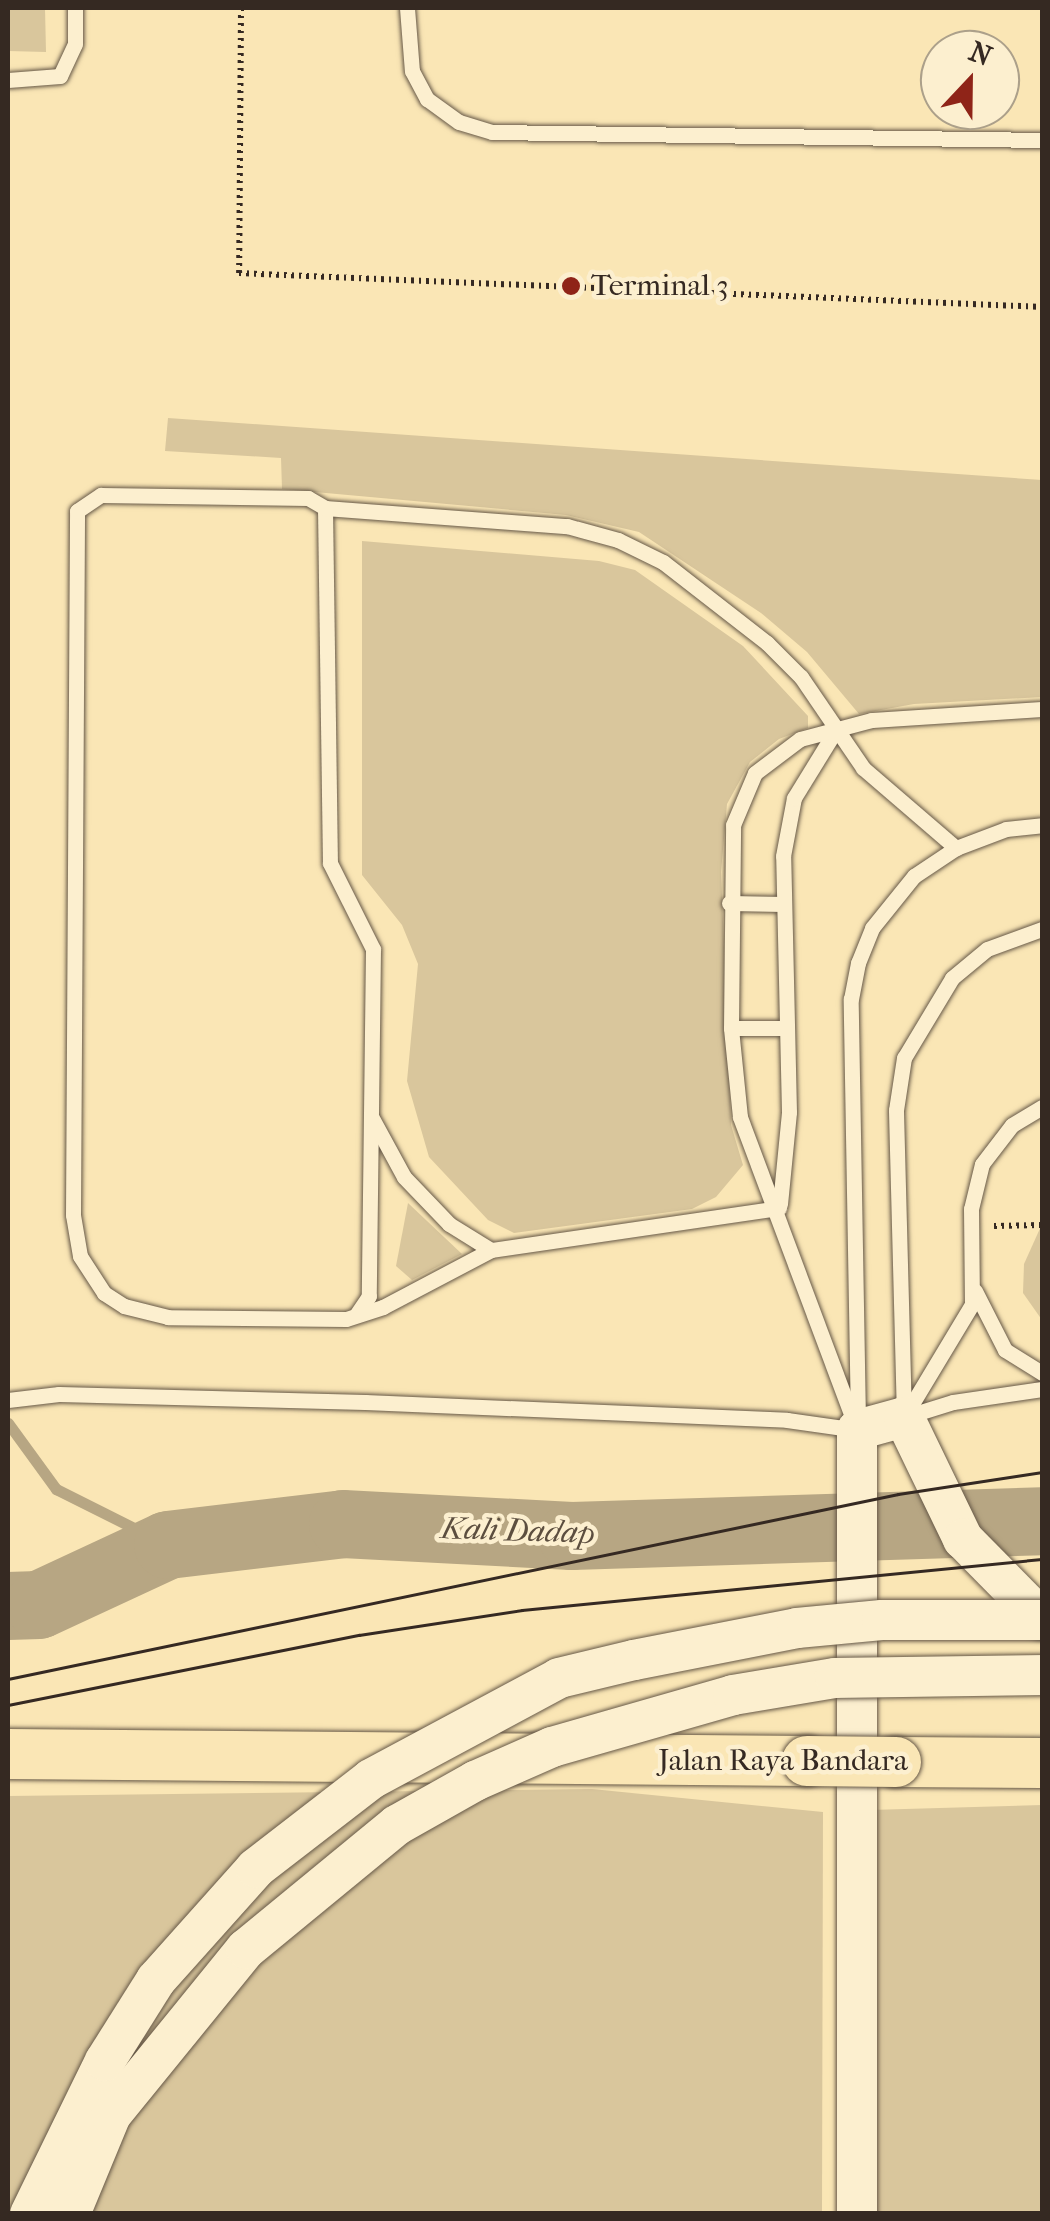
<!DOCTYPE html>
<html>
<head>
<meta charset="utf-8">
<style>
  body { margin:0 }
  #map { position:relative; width:1050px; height:2221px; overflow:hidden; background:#fae6b5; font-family:"IM FELL French Canon",serif }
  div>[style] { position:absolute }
  .green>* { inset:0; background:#d9c69c }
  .stream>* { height:11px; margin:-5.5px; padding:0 5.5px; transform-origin:5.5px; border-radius:5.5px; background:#b7a683 }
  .river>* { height:68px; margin:-34px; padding:0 34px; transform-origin:34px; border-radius:34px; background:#b7a683 }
  .path>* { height:6px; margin-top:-3px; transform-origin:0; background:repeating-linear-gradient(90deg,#352922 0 2.5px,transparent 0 7.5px) }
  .roads { filter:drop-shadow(0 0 2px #665847) drop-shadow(0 0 2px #665847) }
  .service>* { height:15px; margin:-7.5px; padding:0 7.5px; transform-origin:7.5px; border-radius:7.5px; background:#fcefcf }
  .tertiary>* { height:40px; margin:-20px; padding:0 20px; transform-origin:20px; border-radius:20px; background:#fcefcf }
  .primary>* { height:50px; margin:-25px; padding:0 25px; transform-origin:25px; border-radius:25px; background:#fae6b5 }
  .tram>* { height:2.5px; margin:-1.25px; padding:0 1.25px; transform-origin:1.25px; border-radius:1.25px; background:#352922 }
  .bridges { filter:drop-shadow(0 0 2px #665847) drop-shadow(0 0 2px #665847) }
  .tertiary-bridge>* { height:40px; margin:-20px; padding:0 20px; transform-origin:20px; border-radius:20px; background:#fcefcf }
  .primary-bridge>* { height:50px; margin:-25px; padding:0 25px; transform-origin:25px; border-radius:25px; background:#fae6b5 }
  .dots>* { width:28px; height:28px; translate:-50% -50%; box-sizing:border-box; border:5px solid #fcefcf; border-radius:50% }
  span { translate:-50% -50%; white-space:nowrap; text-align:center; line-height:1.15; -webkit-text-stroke:9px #fcefcf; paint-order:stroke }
  .poi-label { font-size:30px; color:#352922 }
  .left { translate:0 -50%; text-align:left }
  .street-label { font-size:30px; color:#352922 }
  .water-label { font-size:32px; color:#5c4e3f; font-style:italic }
  .frame { position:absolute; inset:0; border:10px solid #352922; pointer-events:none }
  .north { position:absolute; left:920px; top:30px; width:100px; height:100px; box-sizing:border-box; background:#fcefcf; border:2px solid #aca08a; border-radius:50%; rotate:22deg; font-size:28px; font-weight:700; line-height:40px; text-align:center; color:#352922 }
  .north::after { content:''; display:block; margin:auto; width:35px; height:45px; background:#8f2418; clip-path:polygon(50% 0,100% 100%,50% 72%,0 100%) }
</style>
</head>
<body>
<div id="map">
  <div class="green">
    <div style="clip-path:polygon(8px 8px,45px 8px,46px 52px,8px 51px)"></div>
    <div style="clip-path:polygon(168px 418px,1042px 480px,1042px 697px,914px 704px,859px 714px,807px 652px,761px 613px,639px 532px,566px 515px,282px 489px,281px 458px,165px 451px)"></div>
    <div style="clip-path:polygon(362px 541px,599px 561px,635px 570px,743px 646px,808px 716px,808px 728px,779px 739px,750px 762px,727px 804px,721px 872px,731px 1125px,743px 1165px,716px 1197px,692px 1209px,514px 1233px,488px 1220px,429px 1157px,407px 1081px,418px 964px,402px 925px,362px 875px)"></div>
    <div style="clip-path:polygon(408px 1203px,462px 1254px,412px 1280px,396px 1266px)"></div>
    <div style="clip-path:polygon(1042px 1224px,1042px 1320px,1023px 1293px,1024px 1264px)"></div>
    <div style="clip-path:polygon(592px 1789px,823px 1812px,822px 2213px,8px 2213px,8px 1796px)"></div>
    <div style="clip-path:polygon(1042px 1805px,1042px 2213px,863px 2214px,870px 1810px)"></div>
  </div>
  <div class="stream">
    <div style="left:8px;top:1423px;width:82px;rotate:54deg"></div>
    <div style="left:56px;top:1489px;width:125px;rotate:26.6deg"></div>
  </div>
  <div class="river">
    <div style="left:8px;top:1606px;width:31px;rotate:-2deg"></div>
    <div style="left:39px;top:1605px;width:142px;rotate:-24.9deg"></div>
    <div style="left:168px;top:1545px;width:176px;rotate:-6.8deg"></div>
    <div style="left:343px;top:1524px;width:229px;rotate:3deg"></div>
    <div style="left:572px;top:1536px;width:470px;rotate:-1.8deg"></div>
  </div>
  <div class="path">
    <div style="left:241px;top:8px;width:265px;rotate:90.4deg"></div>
    <div style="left:239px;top:273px;width:804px;rotate:2.42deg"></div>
    <div style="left:994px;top:1226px;width:48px;rotate:-1.2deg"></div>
  </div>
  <div class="roads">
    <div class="service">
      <div style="left:407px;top:8px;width:63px;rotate:85.5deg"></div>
      <div style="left:412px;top:71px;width:32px;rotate:62deg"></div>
      <div style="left:427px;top:99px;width:39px;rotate:36deg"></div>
      <div style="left:459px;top:122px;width:34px;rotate:17deg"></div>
      <div style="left:492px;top:132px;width:550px;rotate:0.83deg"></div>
      <div style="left:8px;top:80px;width:52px;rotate:-4.4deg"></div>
      <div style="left:60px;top:76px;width:35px;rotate:-65deg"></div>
      <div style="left:75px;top:44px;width:36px;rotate:-90deg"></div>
      <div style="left:325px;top:508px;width:355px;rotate:89.2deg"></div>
      <div style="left:330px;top:863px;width:96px;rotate:63.4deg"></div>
      <div style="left:373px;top:949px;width:347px;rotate:90.7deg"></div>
      <div style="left:369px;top:1296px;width:23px;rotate:124deg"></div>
      <div style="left:729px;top:903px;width:54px;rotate:1.1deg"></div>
      <div style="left:731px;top:1028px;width:55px"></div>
      <div style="left:372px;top:1118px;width:67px;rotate:61.5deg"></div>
      <div style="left:404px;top:1177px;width:65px;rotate:46.2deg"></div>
      <div style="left:449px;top:1224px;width:49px;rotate:31.8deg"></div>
      <div style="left:780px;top:1204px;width:92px;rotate:-84.4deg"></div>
      <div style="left:789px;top:1112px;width:256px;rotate:-91.3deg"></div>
      <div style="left:783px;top:856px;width:59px;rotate:-79.3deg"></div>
      <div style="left:794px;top:798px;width:82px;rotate:-58.4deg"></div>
      <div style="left:779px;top:1208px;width:291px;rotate:171.7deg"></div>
      <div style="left:491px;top:1250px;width:122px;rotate:152.2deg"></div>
      <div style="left:383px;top:1307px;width:39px;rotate:162deg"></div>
      <div style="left:346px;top:1319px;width:178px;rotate:-179.4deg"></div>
      <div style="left:168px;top:1317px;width:45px;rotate:-166deg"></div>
      <div style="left:124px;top:1306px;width:24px;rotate:-147deg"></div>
      <div style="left:104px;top:1293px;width:44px;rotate:-123deg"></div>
      <div style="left:80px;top:1256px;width:42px;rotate:-99.7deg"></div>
      <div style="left:73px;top:1215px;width:704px;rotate:-89.67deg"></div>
      <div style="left:77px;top:511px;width:29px;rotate:-34deg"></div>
      <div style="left:101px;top:495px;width:207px;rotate:0.8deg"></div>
      <div style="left:308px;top:498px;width:20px;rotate:30deg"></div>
      <div style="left:325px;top:508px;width:243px;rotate:4.3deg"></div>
      <div style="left:567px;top:526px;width:53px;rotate:15.4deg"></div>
      <div style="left:618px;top:540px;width:50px;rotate:26.1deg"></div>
      <div style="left:663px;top:562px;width:132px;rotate:37.9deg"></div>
      <div style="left:767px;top:643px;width:48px;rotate:45deg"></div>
      <div style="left:801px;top:677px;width:110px;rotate:55.7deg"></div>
      <div style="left:863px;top:768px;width:123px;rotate:40.7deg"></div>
      <div style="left:975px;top:1291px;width:66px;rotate:63deg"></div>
      <div style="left:1005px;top:1350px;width:44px;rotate:31.9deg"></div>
      <div style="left:8px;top:1400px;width:51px;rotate:-6.7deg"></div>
      <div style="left:59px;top:1394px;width:306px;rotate:1.5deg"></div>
      <div style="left:365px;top:1402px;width:422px;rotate:2.4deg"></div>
      <div style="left:787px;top:1420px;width:71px;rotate:8.1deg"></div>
      <div style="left:906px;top:1414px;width:128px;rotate:-59deg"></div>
      <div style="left:972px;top:1304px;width:95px;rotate:-90.6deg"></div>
      <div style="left:971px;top:1209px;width:46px;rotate:-76.3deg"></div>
      <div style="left:982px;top:1164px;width:49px;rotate:-52.4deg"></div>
      <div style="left:1012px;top:1125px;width:35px;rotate:-31deg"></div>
      <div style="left:908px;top:1416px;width:47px;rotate:-17.3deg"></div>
      <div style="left:953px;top:1402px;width:90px;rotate:-8.3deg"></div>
      <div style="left:904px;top:1417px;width:307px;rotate:-91.5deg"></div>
      <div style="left:896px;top:1110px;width:53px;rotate:-81.3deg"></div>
      <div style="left:904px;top:1058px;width:93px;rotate:-59deg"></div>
      <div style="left:952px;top:978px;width:45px;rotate:-39.6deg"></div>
      <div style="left:987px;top:949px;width:59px;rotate:-20deg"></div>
      <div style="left:858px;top:1421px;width:422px;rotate:-91deg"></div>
      <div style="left:851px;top:999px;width:37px;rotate:-79deg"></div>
      <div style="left:858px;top:963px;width:38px;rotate:-68deg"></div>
      <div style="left:872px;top:928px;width:67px;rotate:-51.1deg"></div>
      <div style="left:914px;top:876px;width:50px;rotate:-33.7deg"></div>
      <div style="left:956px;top:848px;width:53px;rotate:-20.8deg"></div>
      <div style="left:1006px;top:829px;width:36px;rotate:-6deg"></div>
      <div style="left:857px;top:1430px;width:334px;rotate:-110.5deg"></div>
      <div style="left:740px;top:1117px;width:89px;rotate:-95.8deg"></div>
      <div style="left:731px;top:1028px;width:203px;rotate:-89.4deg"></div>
      <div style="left:733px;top:825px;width:56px;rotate:-67.1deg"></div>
      <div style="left:755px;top:773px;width:56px;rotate:-37.1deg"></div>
      <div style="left:800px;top:739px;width:74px;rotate:-14.8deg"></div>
      <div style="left:872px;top:720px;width:170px;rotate:-3.7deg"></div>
    </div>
    <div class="tertiary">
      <div style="left:857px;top:2214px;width:784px;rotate:-90deg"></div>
      <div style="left:857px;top:1430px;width:49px;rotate:-15.5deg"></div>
      <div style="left:904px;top:1417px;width:136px;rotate:64.2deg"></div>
      <div style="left:963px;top:1539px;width:112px;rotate:45.4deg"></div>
    </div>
    <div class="primary">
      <div style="left:8px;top:1754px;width:799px;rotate:0.5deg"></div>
      <div style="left:896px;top:1762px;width:146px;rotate:0.4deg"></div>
    </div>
  </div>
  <div class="tram">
    <div style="left:8px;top:1679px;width:909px;rotate:-11.74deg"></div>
    <div style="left:898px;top:1494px;width:146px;rotate:-8.7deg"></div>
    <div style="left:8px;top:1705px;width:358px;rotate:-11.3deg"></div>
    <div style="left:359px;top:1635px;width:165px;rotate:-8.7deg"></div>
    <div style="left:522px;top:1610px;width:522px;rotate:-5.6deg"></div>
  </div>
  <div class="bridges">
    <div class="tertiary-bridge">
      <div style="left:30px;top:2214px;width:170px;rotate:-63.9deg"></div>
      <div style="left:105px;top:2061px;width:96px;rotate:-57.8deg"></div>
      <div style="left:156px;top:1980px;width:150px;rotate:-48.2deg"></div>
      <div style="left:256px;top:1868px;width:145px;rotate:-37.7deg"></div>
      <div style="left:371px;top:1779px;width:213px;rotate:-28.2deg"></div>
      <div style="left:559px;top:1678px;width:77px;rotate:-13.5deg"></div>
      <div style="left:634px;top:1660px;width:166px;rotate:-11.1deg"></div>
      <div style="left:797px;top:1628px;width:85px;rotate:-5.4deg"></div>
      <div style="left:882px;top:1620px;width:160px"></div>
      <div style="left:70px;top:2214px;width:107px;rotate:-67.5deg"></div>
      <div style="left:111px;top:2115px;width:214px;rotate:-50.9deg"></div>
      <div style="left:246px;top:1949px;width:195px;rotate:-39.4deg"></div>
      <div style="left:397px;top:1825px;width:90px;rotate:-29.4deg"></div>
      <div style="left:475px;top:1781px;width:84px;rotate:-23.8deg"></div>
      <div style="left:552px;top:1747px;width:188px;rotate:-16deg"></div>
      <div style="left:733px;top:1695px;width:103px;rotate:-9.5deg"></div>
      <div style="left:835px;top:1678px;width:207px;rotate:-0.8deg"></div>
    </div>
    <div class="primary-bridge">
      <div style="left:807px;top:1761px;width:89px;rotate:0.6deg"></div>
    </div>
  </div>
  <div class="dots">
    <div style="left:571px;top:286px;background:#8f2418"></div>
  </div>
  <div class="poi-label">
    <span class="left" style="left:591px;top:286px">Terminal 3</span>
  </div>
  <div class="street-label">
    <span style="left:783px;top:1761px">Jalan Raya Bandara</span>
  </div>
  <div class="water-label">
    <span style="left:518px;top:1531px;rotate:2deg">Kali Dadap</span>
  </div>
  <div class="frame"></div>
  <div class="north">N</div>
</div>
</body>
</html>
